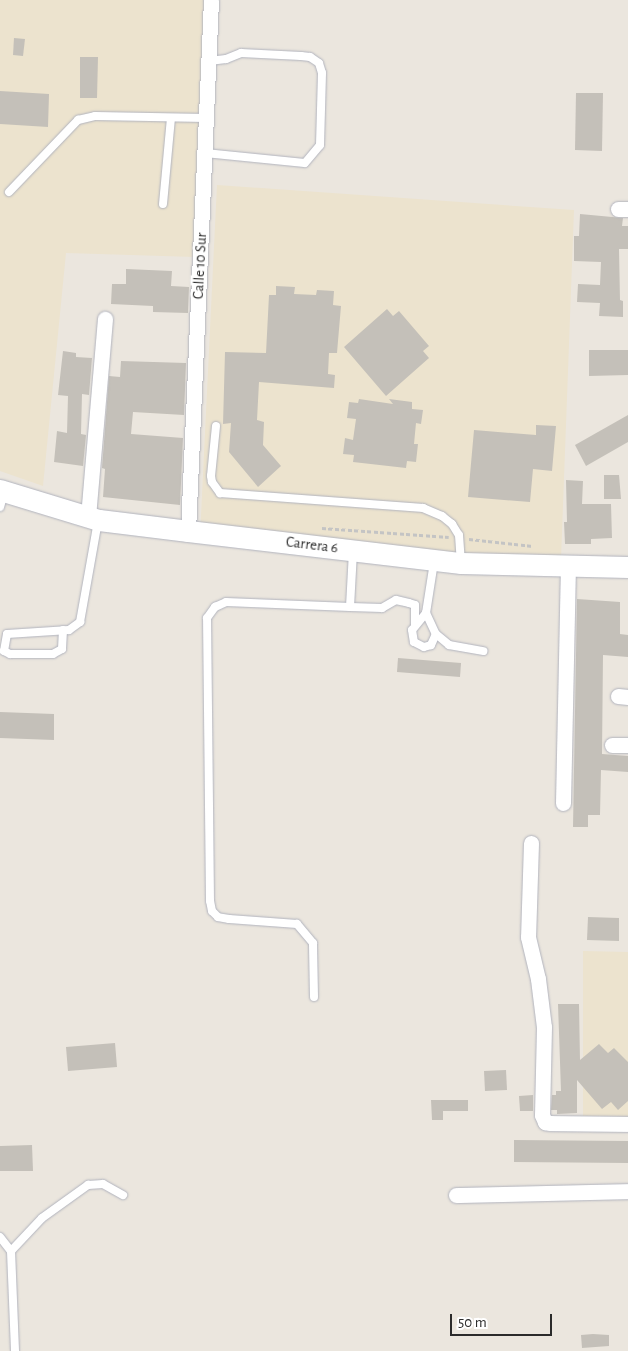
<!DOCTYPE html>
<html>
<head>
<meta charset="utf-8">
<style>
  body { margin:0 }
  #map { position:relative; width:628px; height:1351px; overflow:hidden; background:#ebe6de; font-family:"Alegreya Sans",sans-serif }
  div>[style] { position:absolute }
  .education>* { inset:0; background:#ece3ce }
  .building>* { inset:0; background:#c4c0b9 }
  .path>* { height:2.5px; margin-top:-1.25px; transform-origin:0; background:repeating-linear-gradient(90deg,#c4c4c4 0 4px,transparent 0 6.5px) }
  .roads { filter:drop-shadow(0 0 1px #b1b3bd) drop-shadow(0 0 1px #b1b3bd) }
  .service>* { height:8px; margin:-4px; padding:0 4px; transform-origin:4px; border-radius:4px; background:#fff }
  .minor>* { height:15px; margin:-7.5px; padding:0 7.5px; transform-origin:7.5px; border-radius:7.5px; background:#fff }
  .secondary>* { height:21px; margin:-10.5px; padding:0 10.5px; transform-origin:10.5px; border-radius:10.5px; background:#fff }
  span { translate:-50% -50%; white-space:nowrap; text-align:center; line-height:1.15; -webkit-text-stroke:5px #fff; paint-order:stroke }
  .street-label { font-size:15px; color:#2b2b2b }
  .scale { position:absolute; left:450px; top:1314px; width:102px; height:22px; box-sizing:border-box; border:2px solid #2b2b2b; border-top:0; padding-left:6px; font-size:15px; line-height:18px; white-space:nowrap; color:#2b2b2b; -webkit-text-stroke:4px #fff; paint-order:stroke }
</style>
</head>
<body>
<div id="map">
  <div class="education">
    <div style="clip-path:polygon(0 0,208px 0,195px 257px,66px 253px,43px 486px,0 471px)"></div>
    <div style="clip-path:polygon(217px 185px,574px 210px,561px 559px,200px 536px)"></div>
    <div style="clip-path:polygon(583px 951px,628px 952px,628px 1117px,583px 1116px)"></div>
  </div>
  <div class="building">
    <div style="clip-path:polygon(14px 38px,25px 39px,23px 56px,13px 55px)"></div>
    <div style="clip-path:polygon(80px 57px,98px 57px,97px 98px,80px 98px)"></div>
    <div style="clip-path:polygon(0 91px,49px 94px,48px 127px,0 124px)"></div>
    <div style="clip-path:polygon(576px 93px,603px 93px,602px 151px,575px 150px)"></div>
    <div style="clip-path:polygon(580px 214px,623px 218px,622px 226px,628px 226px,628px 249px,619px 249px,620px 300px,623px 301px,623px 317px,599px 316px,600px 303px,577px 302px,578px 284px,600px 285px,601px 262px,574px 261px,574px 236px,579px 236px)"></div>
    <div style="clip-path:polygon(126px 269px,172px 271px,171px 286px,189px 287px,188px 313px,153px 312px,153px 306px,111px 304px,112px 284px,126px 284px)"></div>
    <div style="clip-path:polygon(276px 286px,295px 287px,294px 294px,316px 295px,317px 290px,334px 291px,333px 305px,341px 306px,338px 341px,337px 353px,329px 353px,328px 374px,335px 375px,334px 388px,259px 382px,257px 420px,264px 422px,263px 445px,281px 466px,258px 487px,229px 452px,231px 423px,223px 424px,225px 352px,266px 353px,269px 295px,276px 295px)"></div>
    <div style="clip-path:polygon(387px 309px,393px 316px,399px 311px,429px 346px,423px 351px,429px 358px,386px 396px,344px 347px)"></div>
    <div style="clip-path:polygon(589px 350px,628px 350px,628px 375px,589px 376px)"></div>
    <div style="clip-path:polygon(63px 351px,76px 353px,76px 357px,92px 358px,89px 395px,82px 394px,81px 434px,86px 435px,83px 466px,54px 462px,57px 431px,67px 433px,68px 396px,58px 395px)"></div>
    <div style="clip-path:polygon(121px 361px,186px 363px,184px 415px,133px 412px,131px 434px,183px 438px,180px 505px,103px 497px,105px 469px,102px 468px,109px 376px,120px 377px)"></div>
    <div style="clip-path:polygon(359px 399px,393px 404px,389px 399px,412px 402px,412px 409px,423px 410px,421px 424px,416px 423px,414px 444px,418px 444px,416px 462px,407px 461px,406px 468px,353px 462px,354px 455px,343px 454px,345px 438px,353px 440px,356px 419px,347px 418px,349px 402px,358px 403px)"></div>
    <div style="clip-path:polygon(628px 415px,628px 442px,586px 466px,575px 445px)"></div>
    <div style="clip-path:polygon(536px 425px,556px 426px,552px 471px,533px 469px,530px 502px,468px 497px,474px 430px,536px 435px)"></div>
    <div style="clip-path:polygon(604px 475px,619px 475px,621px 499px,604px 499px)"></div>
    <div style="clip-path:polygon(566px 480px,583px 481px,582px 504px,611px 504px,612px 538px,591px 539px,591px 544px,565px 544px,564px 522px,567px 522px)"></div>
    <div style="clip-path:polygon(577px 599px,620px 602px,620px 634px,628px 635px,628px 657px,603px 655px,602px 754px,628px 756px,628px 772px,601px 770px,600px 815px,588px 815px,588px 827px,573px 827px)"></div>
    <div style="clip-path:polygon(398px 658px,461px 663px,460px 677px,397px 672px)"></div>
    <div style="clip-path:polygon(0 712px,54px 714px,54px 740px,0 738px)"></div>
    <div style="clip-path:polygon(588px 917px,619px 918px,619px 941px,587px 940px)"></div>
    <div style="clip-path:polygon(558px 1004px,579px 1004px,580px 1060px,599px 1044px,608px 1053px,614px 1048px,628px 1062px,628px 1101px,618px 1110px,611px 1102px,602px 1109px,577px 1080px,577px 1113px,557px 1114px,557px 1110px,551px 1110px,552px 1095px,556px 1095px,556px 1091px,561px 1091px)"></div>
    <div style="clip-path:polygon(115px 1043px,117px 1067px,68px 1071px,66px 1047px)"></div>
    <div style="clip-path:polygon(506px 1070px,507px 1090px,485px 1091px,484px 1071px)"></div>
    <div style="clip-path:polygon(533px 1095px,533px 1111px,520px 1111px,519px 1096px)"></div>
    <div style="clip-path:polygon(431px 1100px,468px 1100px,468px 1111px,443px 1111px,443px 1120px,432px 1120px)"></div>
    <div style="clip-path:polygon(514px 1140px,628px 1141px,628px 1163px,514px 1162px)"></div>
    <div style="clip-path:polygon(32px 1145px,33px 1171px,0 1171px,0 1146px)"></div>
    <div style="clip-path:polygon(593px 1334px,609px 1335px,609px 1346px,582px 1348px,581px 1335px)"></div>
  </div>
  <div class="path">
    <div style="left:322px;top:528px;width:127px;rotate:4.1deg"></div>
    <div style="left:469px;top:539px;width:64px;rotate:6.2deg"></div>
  </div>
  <div class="roads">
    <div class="service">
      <div style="left:205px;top:153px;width:100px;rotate:5.7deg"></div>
      <div style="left:305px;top:163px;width:23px;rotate:-50deg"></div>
      <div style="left:320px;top:145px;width:72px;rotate:-88.4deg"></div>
      <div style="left:322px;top:73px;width:10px;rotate:-107deg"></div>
      <div style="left:319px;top:63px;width:11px;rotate:-146deg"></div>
      <div style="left:310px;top:57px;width:9px;rotate:-174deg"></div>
      <div style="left:301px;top:56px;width:60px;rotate:-177.1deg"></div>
      <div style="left:241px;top:53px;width:16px;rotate:158deg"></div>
      <div style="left:226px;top:59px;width:17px;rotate:173deg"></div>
      <div style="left:9px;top:192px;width:100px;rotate:-46.2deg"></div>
      <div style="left:78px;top:120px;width:17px;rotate:-13deg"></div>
      <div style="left:95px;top:116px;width:111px;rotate:1deg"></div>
      <div style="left:163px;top:204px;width:86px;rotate:-84.7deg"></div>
      <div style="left:216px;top:426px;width:50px;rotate:95.7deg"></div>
      <div style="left:211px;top:476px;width:6px;rotate:81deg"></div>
      <div style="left:212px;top:482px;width:14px;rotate:54deg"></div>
      <div style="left:220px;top:493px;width:204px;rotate:4.2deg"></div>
      <div style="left:423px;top:508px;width:21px;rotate:23deg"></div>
      <div style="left:442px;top:516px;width:13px;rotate:39deg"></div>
      <div style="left:452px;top:524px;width:13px;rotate:58deg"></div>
      <div style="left:459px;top:535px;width:27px;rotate:86deg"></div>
      <div style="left:0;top:507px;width:15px;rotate:-74deg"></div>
      <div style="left:434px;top:562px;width:52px;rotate:98.9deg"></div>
      <div style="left:426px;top:613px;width:23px;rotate:65deg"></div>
      <div style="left:436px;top:634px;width:17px;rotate:40deg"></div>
      <div style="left:449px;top:645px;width:35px;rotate:10deg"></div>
      <div style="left:350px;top:607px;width:32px;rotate:2deg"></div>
      <div style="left:382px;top:608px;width:16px;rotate:-30deg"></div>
      <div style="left:396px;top:600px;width:13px;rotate:13deg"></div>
      <div style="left:409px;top:603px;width:6px;rotate:18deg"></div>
      <div style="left:415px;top:605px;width:20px;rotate:90deg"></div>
      <div style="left:426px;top:613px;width:22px;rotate:129deg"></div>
      <div style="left:412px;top:630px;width:12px;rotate:81deg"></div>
      <div style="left:414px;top:642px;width:11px;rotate:27deg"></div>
      <div style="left:424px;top:647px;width:7px;rotate:-16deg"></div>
      <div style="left:431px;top:645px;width:12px;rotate:-66deg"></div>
      <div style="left:63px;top:630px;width:19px;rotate:93deg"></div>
      <div style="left:62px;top:649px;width:10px;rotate:151deg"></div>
      <div style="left:53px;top:654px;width:43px;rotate:180deg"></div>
      <div style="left:10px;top:654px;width:7px;rotate:-153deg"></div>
      <div style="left:4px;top:651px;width:17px;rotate:-80deg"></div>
      <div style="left:7px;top:634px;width:62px;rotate:-3.7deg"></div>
      <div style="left:69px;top:630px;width:14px;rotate:-36deg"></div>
      <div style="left:80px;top:622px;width:103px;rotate:-79.9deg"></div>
      <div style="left:314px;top:997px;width:54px;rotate:-91.1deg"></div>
      <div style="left:313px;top:943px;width:25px;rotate:-130deg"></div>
      <div style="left:297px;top:924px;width:68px;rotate:-175.8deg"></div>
      <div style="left:229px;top:919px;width:11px;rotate:-170deg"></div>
      <div style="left:218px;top:917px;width:8px;rotate:-135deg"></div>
      <div style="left:212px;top:911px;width:10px;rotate:-101deg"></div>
      <div style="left:210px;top:901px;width:283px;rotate:-90.6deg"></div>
      <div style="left:207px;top:618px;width:14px;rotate:-54deg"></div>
      <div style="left:215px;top:607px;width:12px;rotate:-24deg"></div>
      <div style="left:226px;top:602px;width:124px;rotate:2.3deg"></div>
      <div style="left:350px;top:607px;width:55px;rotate:-86.9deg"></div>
      <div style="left:0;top:1237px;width:18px;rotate:52deg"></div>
      <div style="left:11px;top:1251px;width:100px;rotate:87.7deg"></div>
      <div style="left:11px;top:1251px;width:45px;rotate:-46.8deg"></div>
      <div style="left:42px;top:1218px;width:57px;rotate:-35.7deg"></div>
      <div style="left:88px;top:1185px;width:15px;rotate:-4deg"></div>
      <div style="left:103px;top:1184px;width:23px;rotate:29deg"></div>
    </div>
    <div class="minor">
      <div style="left:618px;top:209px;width:10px"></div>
      <div style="left:88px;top:517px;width:199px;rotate:-85.1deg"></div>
      <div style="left:188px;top:531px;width:531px;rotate:-87.52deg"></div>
      <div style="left:618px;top:696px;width:10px;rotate:6deg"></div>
      <div style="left:612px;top:745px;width:16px"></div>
      <div style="left:563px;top:803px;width:236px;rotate:-88.8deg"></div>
      <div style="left:531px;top:843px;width:94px;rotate:91.8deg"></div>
      <div style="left:528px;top:937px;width:43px;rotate:76.6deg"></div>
      <div style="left:538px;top:979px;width:48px;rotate:82.9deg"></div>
      <div style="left:544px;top:1027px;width:88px;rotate:91.3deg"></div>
      <div style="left:542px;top:1115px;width:8px;rotate:67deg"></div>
      <div style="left:545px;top:1122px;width:5px;rotate:11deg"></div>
      <div style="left:550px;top:1123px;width:78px;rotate:0.7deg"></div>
      <div style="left:456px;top:1195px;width:172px;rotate:-1.3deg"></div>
    </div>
    <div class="secondary">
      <div style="left:0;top:490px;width:103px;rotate:16.9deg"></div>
      <div style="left:99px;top:520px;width:90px;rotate:7deg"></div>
      <div style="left:188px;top:531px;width:275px;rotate:6.7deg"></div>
      <div style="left:461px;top:563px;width:167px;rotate:1.4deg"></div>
    </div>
  </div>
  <div class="street-label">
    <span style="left:200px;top:266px;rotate:-87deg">Calle 10 Sur</span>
    <span style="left:312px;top:545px;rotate:7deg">Carrera 6</span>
  </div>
  <div class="scale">50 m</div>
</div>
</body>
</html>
